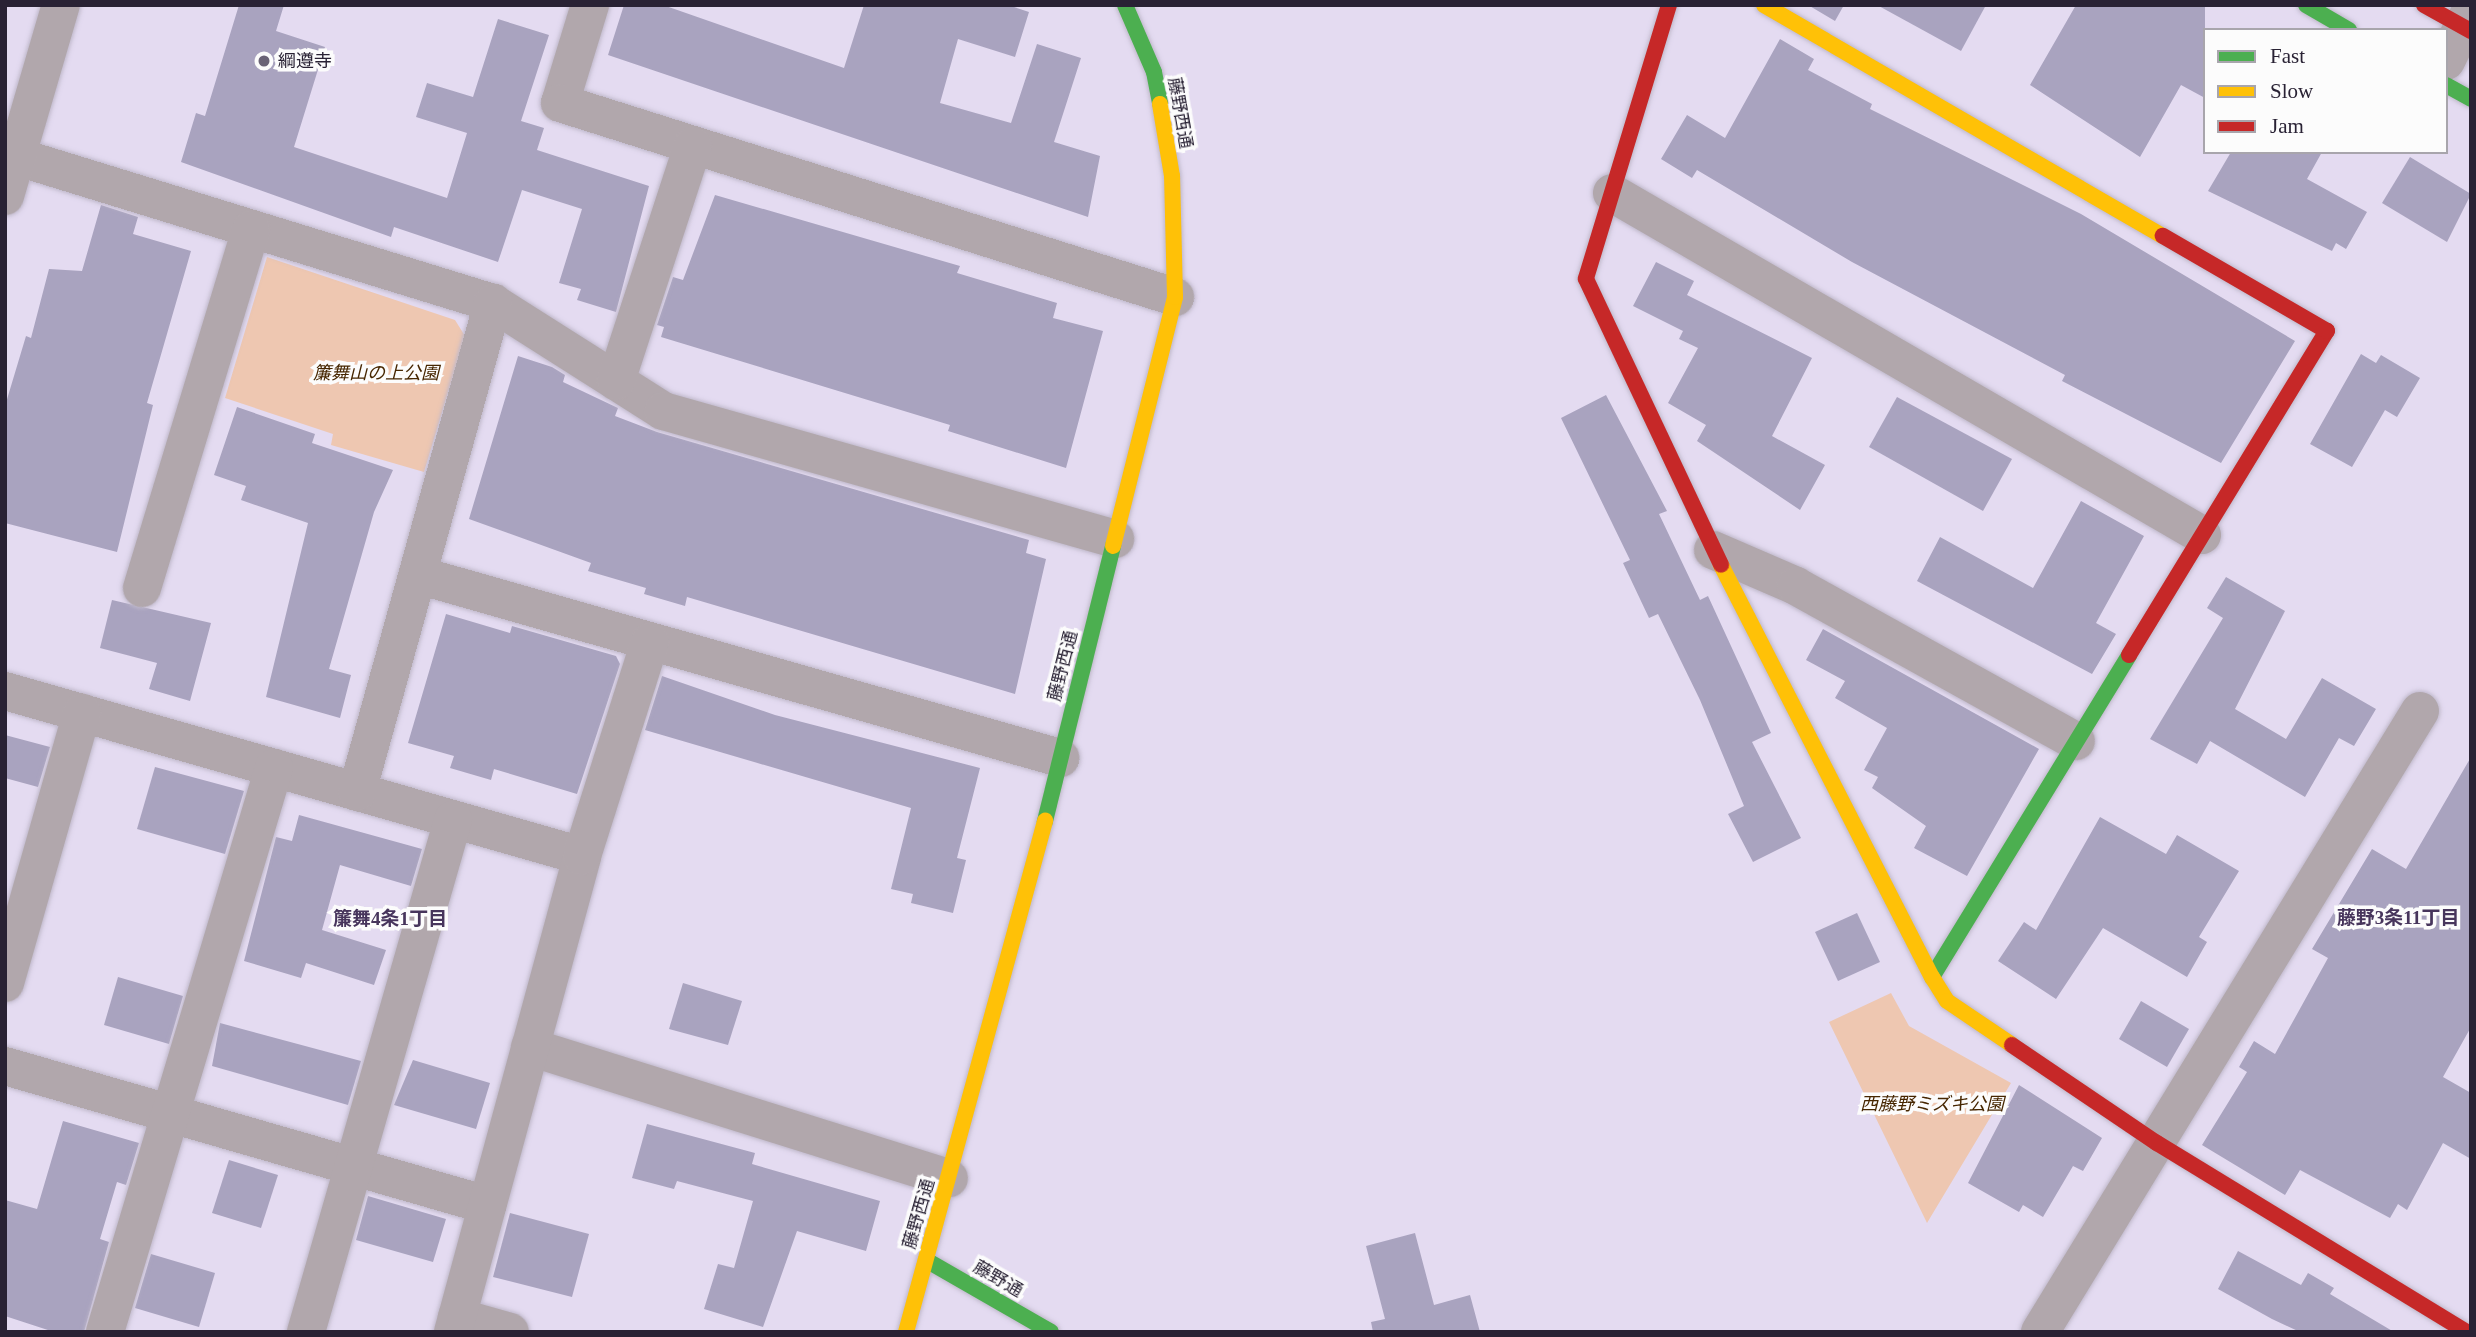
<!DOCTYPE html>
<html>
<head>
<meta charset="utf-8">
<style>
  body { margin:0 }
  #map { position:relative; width:2476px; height:1337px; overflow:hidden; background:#e4dbf1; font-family:"Times New Roman","Noto Sans JP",serif }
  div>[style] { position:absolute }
  .green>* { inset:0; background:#eec7b1 }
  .building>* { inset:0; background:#a9a3bf }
  .roads { filter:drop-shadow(0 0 2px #bfb8ca) drop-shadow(0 0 2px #bfb8ca) }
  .street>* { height:38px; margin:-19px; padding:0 19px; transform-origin:19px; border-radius:19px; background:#b1a7ac }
  .fast>* { height:16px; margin:-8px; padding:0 8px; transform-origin:8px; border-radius:8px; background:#4caf50 }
  .slow>* { height:16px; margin:-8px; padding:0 8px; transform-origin:8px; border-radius:8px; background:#ffc107 }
  .jam>* { height:16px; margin:-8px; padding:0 8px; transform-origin:8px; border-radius:8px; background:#c62828 }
  .dots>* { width:19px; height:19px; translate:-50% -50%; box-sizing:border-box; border:4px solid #fcfcfc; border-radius:50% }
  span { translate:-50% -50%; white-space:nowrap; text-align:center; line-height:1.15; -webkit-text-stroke:7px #fcfcfc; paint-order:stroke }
  .poi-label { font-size:18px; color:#292234 }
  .left { translate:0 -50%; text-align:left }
  .street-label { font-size:18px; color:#292234 }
  .park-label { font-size:18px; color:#462600; font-style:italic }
  .neighbourhood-label { font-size:19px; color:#47355c; font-weight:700 }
  .frame { position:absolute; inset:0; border:7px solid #292234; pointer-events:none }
  .legend { position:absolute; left:2203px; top:28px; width:245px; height:126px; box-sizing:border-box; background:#fcfcfc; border:2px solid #a8a5ac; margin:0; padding:9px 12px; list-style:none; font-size:21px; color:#292234 }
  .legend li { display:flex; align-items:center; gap:14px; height:35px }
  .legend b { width:35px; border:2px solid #a8a5ac }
</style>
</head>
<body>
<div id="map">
  <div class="green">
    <div style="clip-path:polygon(267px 257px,455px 320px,465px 336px,424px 472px,331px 445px,333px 434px,225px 398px)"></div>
    <div style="clip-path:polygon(1891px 993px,1909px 1026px,2011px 1083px,1927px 1223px,1829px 1022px)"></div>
  </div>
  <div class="building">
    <div style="clip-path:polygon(239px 5px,284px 5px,276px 31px,325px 47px,294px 147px,447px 198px,467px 133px,416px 117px,427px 83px,473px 97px,498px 19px,549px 35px,521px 121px,544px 128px,537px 150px,649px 186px,616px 312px,577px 300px,581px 289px,559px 283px,582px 209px,522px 190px,498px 262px,394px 227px,391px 237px,181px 162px,196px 113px,205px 116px)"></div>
    <div style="clip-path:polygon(624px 5px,663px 5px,844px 68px,864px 5px,1008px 5px,1029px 12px,1015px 57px,958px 39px,940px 103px,1011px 123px,1037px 44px,1081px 58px,1054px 142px,1100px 156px,1088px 217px,608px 55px)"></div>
    <div style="clip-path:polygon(1808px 5px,1844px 5px,1835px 21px)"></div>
    <div style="clip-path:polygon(1877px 5px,1986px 5px,1961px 51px)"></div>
    <div style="clip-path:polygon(2076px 5px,2205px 5px,2205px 98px,2181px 85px,2140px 157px,2030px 85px)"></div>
    <div style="clip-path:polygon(1780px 39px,1814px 59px,1808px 70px,1872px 104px,1870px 109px,2081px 214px,2295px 341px,2221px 463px,2062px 381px,2065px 375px,1852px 262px,1697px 170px,1692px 178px,1661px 159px,1687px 115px,1725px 138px)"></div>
    <div style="clip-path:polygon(2231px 152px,2322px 152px,2307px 179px,2367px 212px,2346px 249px,2336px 243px,2332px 251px,2208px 191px)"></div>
    <div style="clip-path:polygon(2410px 157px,2471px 194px,2447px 242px,2382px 203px)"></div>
    <div style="clip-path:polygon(715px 195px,960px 266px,957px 273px,1057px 303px,1053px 318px,1103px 331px,1066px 468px,948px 431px,950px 425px,661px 337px,664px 327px,657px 325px,673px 277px,683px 280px)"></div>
    <div style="clip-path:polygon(101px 205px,138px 217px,133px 234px,191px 251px,147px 403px,153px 405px,117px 552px,5px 523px,5px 406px,26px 336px,31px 338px,49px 269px,82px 271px)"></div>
    <div style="clip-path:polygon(1656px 262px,1694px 281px,1687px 295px,1812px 358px,1772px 436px,1825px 465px,1800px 510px,1697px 441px,1706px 425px,1668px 403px,1698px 348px,1679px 339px,1683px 331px,1633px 306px)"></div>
    <div style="clip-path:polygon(2361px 354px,2376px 363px,2381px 355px,2420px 378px,2397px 417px,2385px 410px,2352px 467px,2310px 444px)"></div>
    <div style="clip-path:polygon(518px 356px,552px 367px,565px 375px,563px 382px,618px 408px,615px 416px,657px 432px,1029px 540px,1026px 553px,1046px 559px,1015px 694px,687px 597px,685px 606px,644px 594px,646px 588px,588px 571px,591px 563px,469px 519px)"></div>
    <div style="clip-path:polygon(1606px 395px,1667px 511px,1659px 514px,1700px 600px,1708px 596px,1771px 733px,1752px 742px,1801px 838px,1753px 862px,1728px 814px,1744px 806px,1700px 700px,1658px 614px,1649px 618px,1623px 563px,1630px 560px,1561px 418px)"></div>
    <div style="clip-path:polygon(1897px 397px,2012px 459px,1983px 511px,1869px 447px)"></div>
    <div style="clip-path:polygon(237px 407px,315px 434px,312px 443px,393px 470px,374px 512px,329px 669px,351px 675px,340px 718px,266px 697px,308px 523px,241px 500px,246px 486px,214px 475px)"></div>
    <div style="clip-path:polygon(2081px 501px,2144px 536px,2096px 623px,2116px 634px,2092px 674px,1917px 581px,1940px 537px,2033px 588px)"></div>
    <div style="clip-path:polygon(2226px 577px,2285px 611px,2235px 709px,2286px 739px,2322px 678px,2376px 709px,2354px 746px,2339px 738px,2305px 797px,2210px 741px,2197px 764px,2150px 739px,2223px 618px,2207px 608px)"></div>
    <div style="clip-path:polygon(112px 600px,211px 623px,190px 701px,149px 689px,157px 663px,100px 648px)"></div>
    <div style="clip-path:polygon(446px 614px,510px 633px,512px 626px,616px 656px,620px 664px,577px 794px,494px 769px,491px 780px,450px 768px,454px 756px,408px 743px)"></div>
    <div style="clip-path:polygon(1823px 629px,2039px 749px,1967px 876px,1914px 848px,1926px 826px,1872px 788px,1878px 777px,1864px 770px,1887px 728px,1835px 698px,1845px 681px,1806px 660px)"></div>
    <div style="clip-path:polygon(662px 676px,775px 715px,980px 768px,957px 858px,966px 860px,953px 913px,911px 903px,913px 894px,891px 889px,911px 808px,645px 730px)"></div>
    <div style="clip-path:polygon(5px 735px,50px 747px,38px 787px,5px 778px)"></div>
    <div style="clip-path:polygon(2471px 757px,2471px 1027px,2443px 1077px,2471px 1093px,2471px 1159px,2443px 1143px,2407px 1210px,2398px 1204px,2390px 1218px,2300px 1170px,2285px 1195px,2202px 1145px,2247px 1072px,2239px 1067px,2254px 1041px,2275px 1054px,2328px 958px,2312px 949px,2372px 849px,2406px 869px)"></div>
    <div style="clip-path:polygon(155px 767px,244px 791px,225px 854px,137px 829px)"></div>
    <div style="clip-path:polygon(299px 815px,422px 849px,411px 886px,340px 865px,322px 930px,386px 950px,374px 985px,306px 963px,301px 978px,244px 961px,276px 837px,292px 841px)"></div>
    <div style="clip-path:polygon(2100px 817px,2166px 854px,2177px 835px,2239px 871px,2199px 937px,2207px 942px,2187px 977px,2103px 928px,2056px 999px,1998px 961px,2024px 922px,2036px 930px)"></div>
    <div style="clip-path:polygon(1857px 913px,1880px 962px,1838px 981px,1815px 932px)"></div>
    <div style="clip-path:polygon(118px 977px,183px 996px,169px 1044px,104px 1025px)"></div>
    <div style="clip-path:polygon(683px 983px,742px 1001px,728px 1045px,669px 1029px)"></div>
    <div style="clip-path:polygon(2141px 1001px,2189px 1029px,2167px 1067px,2119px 1039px)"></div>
    <div style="clip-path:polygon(220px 1023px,361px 1061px,348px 1105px,212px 1066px)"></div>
    <div style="clip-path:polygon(413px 1060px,490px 1083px,476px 1129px,394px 1105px)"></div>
    <div style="clip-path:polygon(2019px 1085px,2102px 1138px,2083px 1171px,2073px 1166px,2043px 1217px,2023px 1205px,2019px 1212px,1968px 1183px)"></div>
    <div style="clip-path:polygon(63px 1121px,139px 1143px,126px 1185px,117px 1182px,100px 1239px,109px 1242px,84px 1332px,54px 1332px,5px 1316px,5px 1200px,37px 1209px)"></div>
    <div style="clip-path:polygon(647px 1124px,755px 1153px,752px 1164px,880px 1201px,866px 1251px,797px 1231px,763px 1327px,704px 1309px,718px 1264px,734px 1268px,753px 1201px,677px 1181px,674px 1189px,632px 1178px)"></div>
    <div style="clip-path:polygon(229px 1160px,278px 1175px,261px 1228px,212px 1213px)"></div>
    <div style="clip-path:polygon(368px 1196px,446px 1219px,433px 1262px,356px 1240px)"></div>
    <div style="clip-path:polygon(510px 1213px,589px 1234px,572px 1297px,493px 1277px)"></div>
    <div style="clip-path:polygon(1415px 1233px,1434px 1305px,1470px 1295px,1480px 1332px,1373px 1332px,1371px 1322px,1385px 1319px,1366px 1246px)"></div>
    <div style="clip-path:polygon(2238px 1251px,2301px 1285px,2308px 1273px,2334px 1288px,2330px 1294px,2394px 1332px,2300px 1332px,2272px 1319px,2218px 1289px)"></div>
    <div style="clip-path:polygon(151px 1254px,215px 1273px,199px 1327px,135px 1308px)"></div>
  </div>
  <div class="roads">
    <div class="street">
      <div style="left:590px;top:5px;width:102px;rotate:107deg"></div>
      <div style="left:560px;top:103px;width:645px;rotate:17.51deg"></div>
      <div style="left:2446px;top:61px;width:57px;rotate:-63.9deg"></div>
      <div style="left:5px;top:153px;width:511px;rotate:17.09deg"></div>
      <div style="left:493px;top:303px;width:201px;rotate:32.4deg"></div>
      <div style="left:663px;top:411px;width:470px;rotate:15.8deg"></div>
      <div style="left:1612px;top:193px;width:682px;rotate:30.1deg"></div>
      <div style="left:5px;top:196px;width:199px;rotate:-73.7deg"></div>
      <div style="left:616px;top:381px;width:247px;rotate:-71.9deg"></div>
      <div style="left:1713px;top:550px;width:90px;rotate:23.4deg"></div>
      <div style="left:1796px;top:586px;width:320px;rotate:29deg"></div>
      <div style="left:418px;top:575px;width:668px;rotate:15.91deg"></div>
      <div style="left:142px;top:588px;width:375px;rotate:-73.1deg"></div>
      <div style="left:5px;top:691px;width:600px;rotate:15.96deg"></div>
      <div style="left:357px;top:792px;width:508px;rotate:-74.46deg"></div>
      <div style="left:5px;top:983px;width:281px;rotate:-74.1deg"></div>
      <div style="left:530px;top:1047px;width:439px;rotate:17.4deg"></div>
      <div style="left:5px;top:1066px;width:502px;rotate:16.09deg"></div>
      <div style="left:457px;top:1317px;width:55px;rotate:15.8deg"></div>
      <div style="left:105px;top:1332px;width:589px;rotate:-73.32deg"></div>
      <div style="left:306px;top:1332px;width:533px;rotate:-73.98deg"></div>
      <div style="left:453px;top:1332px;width:493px;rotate:-74.8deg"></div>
      <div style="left:582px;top:856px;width:225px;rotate:-72.4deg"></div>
      <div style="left:2040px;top:1332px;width:728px;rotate:-58.54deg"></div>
    </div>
    <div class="fast">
      <div style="left:1125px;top:5px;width:73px;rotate:66.6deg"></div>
      <div style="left:1154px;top:72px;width:33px;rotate:79deg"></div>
      <div style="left:2306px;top:5px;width:50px;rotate:30.2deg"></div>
      <div style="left:2446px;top:85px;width:29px;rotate:29deg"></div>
      <div style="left:1045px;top:821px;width:283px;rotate:-76.1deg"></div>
      <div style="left:1932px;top:977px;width:377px;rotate:-58.5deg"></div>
      <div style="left:926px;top:1260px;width:144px;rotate:29.9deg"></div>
    </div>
    <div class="slow">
      <div style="left:1764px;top:5px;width:461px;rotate:30.1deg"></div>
      <div style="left:1113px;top:546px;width:257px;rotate:-76deg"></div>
      <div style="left:1175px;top:297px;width:121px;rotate:-91.4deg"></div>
      <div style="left:1172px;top:176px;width:73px;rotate:-99.5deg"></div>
      <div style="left:1721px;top:565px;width:463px;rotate:62.9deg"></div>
      <div style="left:1932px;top:977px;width:28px;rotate:58deg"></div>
      <div style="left:1947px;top:1001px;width:78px;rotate:34.1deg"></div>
      <div style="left:906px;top:1332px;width:530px;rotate:-74.78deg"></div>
    </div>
    <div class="jam">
      <div style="left:1669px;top:5px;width:286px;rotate:106.9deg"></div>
      <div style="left:1586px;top:279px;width:316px;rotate:64.7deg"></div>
      <div style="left:2424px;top:5px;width:54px;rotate:29deg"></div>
      <div style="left:2129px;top:655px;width:380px;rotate:-58.6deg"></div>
      <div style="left:2327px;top:331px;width:190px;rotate:-149.9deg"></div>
      <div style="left:2012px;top:1045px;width:175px;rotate:34.1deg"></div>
      <div style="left:2157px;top:1143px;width:363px;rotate:31.4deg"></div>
    </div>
  </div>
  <div class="dots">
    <div style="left:264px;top:61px;background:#6a6376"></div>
  </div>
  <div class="poi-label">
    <span class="left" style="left:278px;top:61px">綱遵寺</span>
  </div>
  <div class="street-label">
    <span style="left:1180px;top:113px;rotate:80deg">藤野西通</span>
    <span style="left:1063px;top:666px;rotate:-76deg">藤野西通</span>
    <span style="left:919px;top:1214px;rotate:-74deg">藤野西通</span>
    <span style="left:998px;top:1279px;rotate:30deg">藤野通</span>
  </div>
  <div class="park-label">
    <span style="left:376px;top:373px">簾舞山の上公園</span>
    <span style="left:1932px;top:1104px">西藤野ミズキ公園</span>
  </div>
  <div class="neighbourhood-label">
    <span style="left:2398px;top:918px">藤野3条11丁目</span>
    <span style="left:390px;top:919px">簾舞4条1丁目</span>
  </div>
  <div class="frame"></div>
  <ul class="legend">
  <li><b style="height:9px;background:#4caf50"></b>Fast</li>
  <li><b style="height:9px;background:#ffc107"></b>Slow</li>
  <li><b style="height:9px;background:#c62828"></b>Jam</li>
  </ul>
</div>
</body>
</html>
